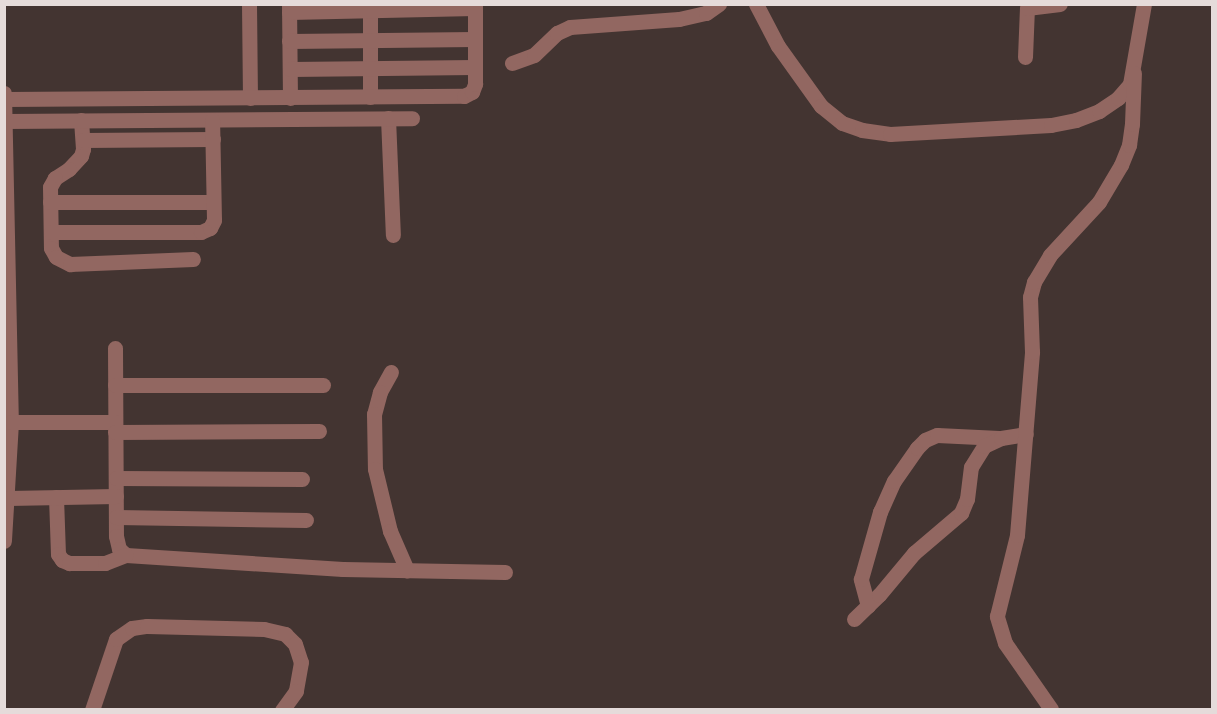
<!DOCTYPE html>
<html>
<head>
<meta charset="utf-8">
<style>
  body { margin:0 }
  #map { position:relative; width:1217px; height:714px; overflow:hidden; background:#433431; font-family:"Varela Round",sans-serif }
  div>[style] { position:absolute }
  .minor>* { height:15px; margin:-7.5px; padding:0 7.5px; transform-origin:7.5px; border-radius:7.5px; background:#926761 }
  span { translate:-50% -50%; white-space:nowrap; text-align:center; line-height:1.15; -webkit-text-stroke:4.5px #382927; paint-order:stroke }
  .frame { position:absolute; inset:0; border:6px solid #e5dbda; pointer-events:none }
</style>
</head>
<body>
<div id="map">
  <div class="minor">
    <div style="left:249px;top:4px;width:94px;rotate:89.4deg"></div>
    <div style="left:289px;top:4px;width:94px;rotate:89.4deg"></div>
    <div style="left:370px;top:4px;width:93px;rotate:90deg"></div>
    <div style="left:756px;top:4px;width:47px;rotate:62.4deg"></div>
    <div style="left:778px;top:46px;width:74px;rotate:54.4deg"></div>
    <div style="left:821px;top:106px;width:27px;rotate:39deg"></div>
    <div style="left:842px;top:123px;width:21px;rotate:19deg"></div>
    <div style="left:862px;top:130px;width:28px;rotate:8deg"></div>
    <div style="left:890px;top:134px;width:161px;rotate:-3.2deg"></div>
    <div style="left:1051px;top:125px;width:25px;rotate:-11deg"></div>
    <div style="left:1076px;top:120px;width:25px;rotate:-21deg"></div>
    <div style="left:1099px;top:111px;width:23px;rotate:-34deg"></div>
    <div style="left:1118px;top:98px;width:18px;rotate:-49deg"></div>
    <div style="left:1130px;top:84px;width:81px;rotate:-80.1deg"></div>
    <div style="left:289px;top:12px;width:186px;rotate:-1.2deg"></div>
    <div style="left:289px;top:41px;width:186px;rotate:-0.6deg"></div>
    <div style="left:1025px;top:57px;width:49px;rotate:-87.7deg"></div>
    <div style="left:1027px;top:8px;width:33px;rotate:-7deg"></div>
    <div style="left:512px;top:63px;width:23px;rotate:-20deg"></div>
    <div style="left:534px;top:55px;width:32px;rotate:-44deg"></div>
    <div style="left:557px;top:33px;width:14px;rotate:-25deg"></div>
    <div style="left:570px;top:27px;width:109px;rotate:-4.2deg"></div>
    <div style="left:679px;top:19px;width:28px;rotate:-13deg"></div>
    <div style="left:706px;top:13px;width:16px;rotate:-35deg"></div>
    <div style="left:290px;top:69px;width:185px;rotate:-0.6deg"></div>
    <div style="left:4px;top:93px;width:329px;rotate:88.8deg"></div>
    <div style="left:11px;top:422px;width:119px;rotate:93.4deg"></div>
    <div style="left:5px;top:99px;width:459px;rotate:-0.4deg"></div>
    <div style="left:464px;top:96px;width:9px;rotate:-27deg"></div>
    <div style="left:472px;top:92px;width:9px;rotate:-69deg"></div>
    <div style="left:475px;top:84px;width:80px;rotate:-90deg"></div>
    <div style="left:388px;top:118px;width:117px;rotate:87.6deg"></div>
    <div style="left:81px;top:120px;width:29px;rotate:86deg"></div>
    <div style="left:83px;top:149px;width:7px;rotate:106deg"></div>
    <div style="left:81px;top:156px;width:18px;rotate:133deg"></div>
    <div style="left:69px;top:169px;width:17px;rotate:147deg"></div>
    <div style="left:55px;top:178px;width:10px;rotate:119deg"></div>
    <div style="left:50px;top:187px;width:61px;rotate:89.1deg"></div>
    <div style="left:51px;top:248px;width:10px;rotate:61deg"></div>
    <div style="left:56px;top:257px;width:16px;rotate:27deg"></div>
    <div style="left:70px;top:264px;width:123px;rotate:-2.3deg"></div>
    <div style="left:5px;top:121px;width:407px;rotate:-0.4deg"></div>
    <div style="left:83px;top:140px;width:130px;rotate:-0.4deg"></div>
    <div style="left:50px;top:202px;width:163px"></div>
    <div style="left:51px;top:232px;width:150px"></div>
    <div style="left:201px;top:232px;width:10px;rotate:-24deg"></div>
    <div style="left:210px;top:228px;width:9px;rotate:-63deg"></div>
    <div style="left:214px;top:220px;width:100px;rotate:-91.1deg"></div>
    <div style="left:115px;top:348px;width:188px;rotate:89.7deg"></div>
    <div style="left:116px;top:536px;width:13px;rotate:77deg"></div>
    <div style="left:119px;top:549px;width:9px;rotate:41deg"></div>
    <div style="left:126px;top:555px;width:217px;rotate:3.7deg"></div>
    <div style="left:343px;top:569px;width:162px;rotate:1.1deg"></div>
    <div style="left:391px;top:372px;width:23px;rotate:119deg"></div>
    <div style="left:380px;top:392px;width:23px;rotate:105deg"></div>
    <div style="left:374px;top:414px;width:55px;rotate:89deg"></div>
    <div style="left:375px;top:469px;width:64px;rotate:76.4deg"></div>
    <div style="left:390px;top:531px;width:43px;rotate:66.4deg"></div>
    <div style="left:115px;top:385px;width:208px"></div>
    <div style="left:11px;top:422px;width:104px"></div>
    <div style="left:115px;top:432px;width:204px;rotate:-0.3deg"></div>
    <div style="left:116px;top:478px;width:186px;rotate:0.3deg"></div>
    <div style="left:56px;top:497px;width:57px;rotate:88deg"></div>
    <div style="left:58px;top:554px;width:7px;rotate:56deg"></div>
    <div style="left:62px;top:560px;width:8px;rotate:23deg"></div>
    <div style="left:69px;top:563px;width:36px"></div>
    <div style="left:105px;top:563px;width:22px;rotate:-21deg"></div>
    <div style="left:8px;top:498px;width:108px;rotate:-1.1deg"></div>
    <div style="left:116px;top:517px;width:190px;rotate:0.9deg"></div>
    <div style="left:868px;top:606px;width:28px;rotate:-105deg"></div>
    <div style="left:861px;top:579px;width:70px;rotate:-74.2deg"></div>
    <div style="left:880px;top:512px;width:34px;rotate:-66deg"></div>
    <div style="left:894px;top:481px;width:40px;rotate:-55.1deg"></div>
    <div style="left:917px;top:448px;width:11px;rotate:-45deg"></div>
    <div style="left:925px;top:440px;width:13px;rotate:-23deg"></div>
    <div style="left:937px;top:435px;width:62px;rotate:2.8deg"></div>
    <div style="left:854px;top:619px;width:35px;rotate:-44deg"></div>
    <div style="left:879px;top:595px;width:55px;rotate:-50.2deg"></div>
    <div style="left:914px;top:553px;width:62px;rotate:-40.4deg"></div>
    <div style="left:961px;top:513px;width:15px;rotate:-67deg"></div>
    <div style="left:967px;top:499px;width:32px;rotate:-83deg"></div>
    <div style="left:971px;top:467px;width:25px;rotate:-58deg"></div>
    <div style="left:984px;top:446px;width:19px;rotate:-25deg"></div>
    <div style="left:1001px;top:438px;width:25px;rotate:-9deg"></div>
    <div style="left:1051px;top:709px;width:80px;rotate:-124.9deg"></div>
    <div style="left:1005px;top:643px;width:28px;rotate:-107deg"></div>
    <div style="left:997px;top:616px;width:83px;rotate:-76.1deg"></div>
    <div style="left:1017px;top:535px;width:184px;rotate:-85.3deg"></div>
    <div style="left:1032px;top:352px;width:55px;rotate:-92.1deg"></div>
    <div style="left:1030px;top:297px;width:16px;rotate:-75deg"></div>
    <div style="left:1034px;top:282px;width:31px;rotate:-59deg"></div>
    <div style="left:1050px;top:255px;width:72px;rotate:-47.2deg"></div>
    <div style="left:1099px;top:202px;width:43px;rotate:-59.3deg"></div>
    <div style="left:1121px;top:165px;width:22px;rotate:-68deg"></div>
    <div style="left:1129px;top:145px;width:21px;rotate:-82deg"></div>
    <div style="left:1132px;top:124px;width:51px;rotate:-87.8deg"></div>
    <div style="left:92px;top:710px;width:75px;rotate:-71.3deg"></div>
    <div style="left:116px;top:639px;width:19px;rotate:-35deg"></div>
    <div style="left:132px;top:628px;width:15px;rotate:-8deg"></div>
    <div style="left:147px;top:626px;width:117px;rotate:1.5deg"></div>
    <div style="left:264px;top:629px;width:22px;rotate:13deg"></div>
    <div style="left:285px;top:634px;width:14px;rotate:45deg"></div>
    <div style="left:295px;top:644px;width:19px;rotate:72deg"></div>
    <div style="left:301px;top:662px;width:29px;rotate:100deg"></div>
    <div style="left:296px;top:691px;width:24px;rotate:126deg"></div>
  </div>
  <div class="frame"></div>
</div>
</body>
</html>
